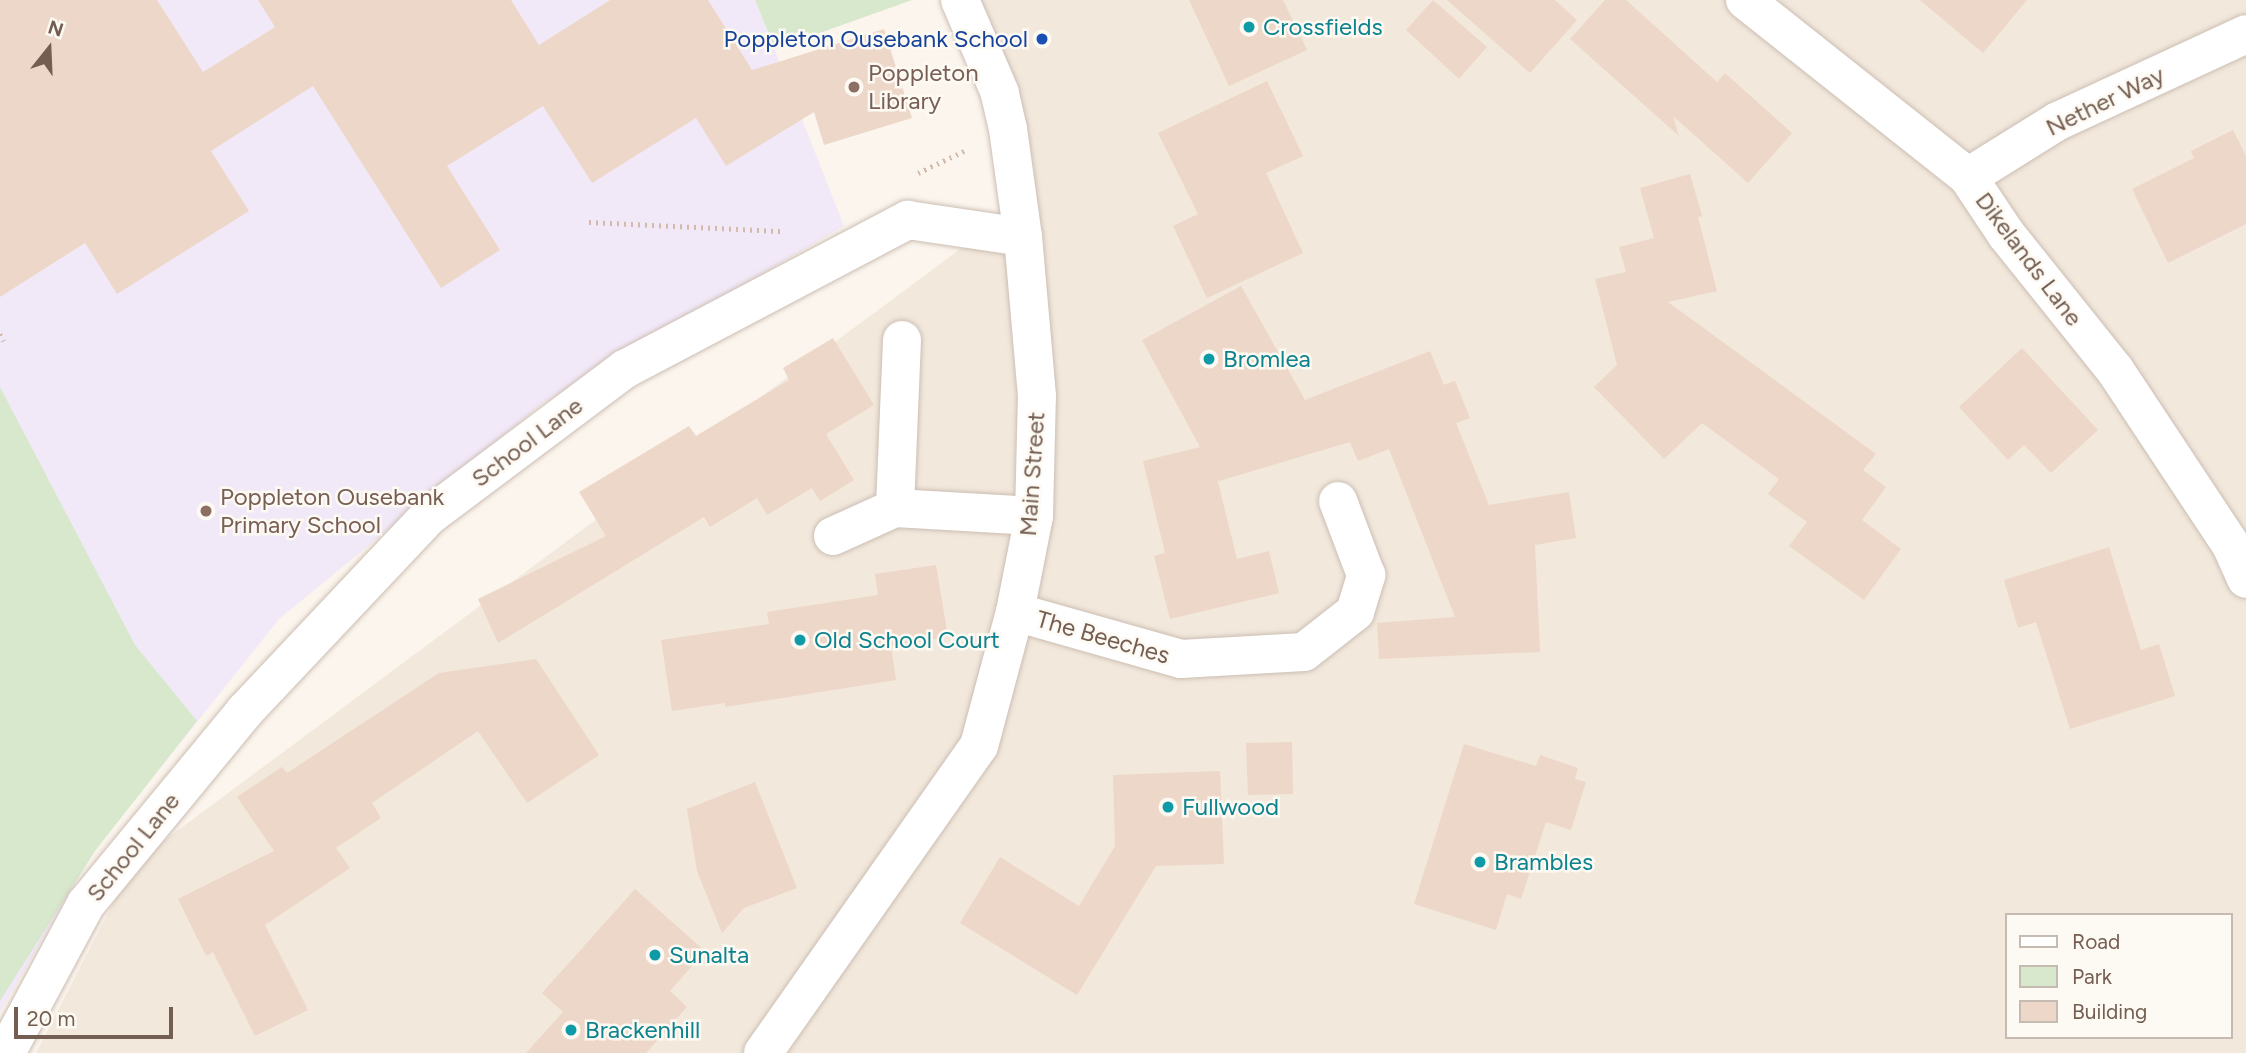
<!DOCTYPE html>
<html>
<head>
<meta charset="utf-8">
<style>
  body { margin:0 }
  #map { position:relative; width:2246px; height:1053px; overflow:hidden; background:#fbf5ed; font-family:Figtree,sans-serif }
  div>[style] { position:absolute }
  .residential>* { inset:0; background:#f2e8dc }
  .education>* { inset:0; background:#f2e9f8 }
  .green>* { inset:0; background:#d7e8cc }
  .building>* { inset:0; background:#edd7c8 }
  .path>* { height:4.5px; margin-top:-2.25px; transform-origin:0; background:repeating-linear-gradient(90deg,#d3baaa 0 2px,transparent 0 7px) }
  .roads { filter:drop-shadow(0 0 2px #ccbeb3) drop-shadow(0 0 2px #ccbeb3) }
  .street>* { height:38px; margin:-19px; padding:0 19px; transform-origin:19px; border-radius:19px; background:#fff }
  .secondary>* { height:38px; margin:-19px; padding:0 19px; transform-origin:19px; border-radius:19px; background:#fff }
  .dots>* { width:19px; height:19px; translate:-50% -50%; box-sizing:border-box; border:4px solid #fdf9f3; border-radius:50% }
  span { translate:-50% -50%; white-space:nowrap; text-align:center; line-height:1.15; -webkit-text-stroke:5px #fdf9f3; paint-order:stroke }
  .culture-label { font-size:24px; color:#0d838f }
  .left { translate:0 -50%; text-align:left }
  .transit-label { font-size:24px; color:#164399 }
  .right { translate:-100% -50%; text-align:right }
  .education-label { font-size:24px; color:#785e54 }
  .street-label { font-size:24px; color:#745e52 }
  .legend { position:absolute; left:2005px; top:913px; width:228px; height:126px; box-sizing:border-box; background:#fdf9f3; border:2px solid #c6bbb3; margin:0; padding:9px 12px; list-style:none; font-size:21px; color:#745e52 }
  .legend li { display:flex; align-items:center; gap:14px; height:35px }
  .legend b { width:35px; border:2px solid #c6bbb3 }
  .north { position:absolute; left:14px; top:14px; width:70px; height:70px; -webkit-text-stroke:5px #fdf9f3; paint-order:stroke; rotate:18deg; font-size:19px; font-weight:700; line-height:28px; text-align:center; color:#745e52 }
  .north::after { content:''; display:block; margin:auto; width:24px; height:32px; background:#745e52; clip-path:polygon(50% 0,100% 100%,50% 72%,0 100%) }
  .scale { position:absolute; left:14px; top:1007px; width:159px; height:32px; box-sizing:border-box; border:4px solid #745e52; border-top:0; padding-left:9px; font-size:21px; line-height:24px; white-space:nowrap; color:#745e52; -webkit-text-stroke:5px #fdf9f3; paint-order:stroke }
</style>
</head>
<body>
<div id="map">
  <div class="residential">
    <div style="clip-path:polygon(evenodd,961px 0,2246px 0,2246px 1053px,36px 1053px,134px 863px,1037px 192px,961px 0,2006px 915px,2230px 915px,2230px 1037px,2006px 1037px,2006px 915px)"></div>
  </div>
  <div class="education">
    <div style="clip-path:polygon(0 0,755px 0,844px 226px,544px 402px,279px 619px,95px 850px,0 1012px)"></div>
  </div>
  <div class="green">
    <div style="clip-path:polygon(755px 0,912px 0,775px 49px)"></div>
    <div style="clip-path:polygon(0 387px,135px 645px,197px 721px,95px 851px,0 1001px)"></div>
  </div>
  <div class="building">
    <div style="clip-path:polygon(0 0,157px 0,203px 72px,275px 27px,258px 0,511px 0,539px 45px,610px 0,708px 0,752px 70px,884px 29px,912px 118px,824px 145px,814px 112px,726px 166px,696px 118px,592px 183px,543px 106px,447px 166px,500px 250px,441px 288px,313px 86px,211px 151px,249px 211px,117px 294px,85px 243px,0 297px)"></div>
    <div style="clip-path:polygon(1189px 0,1283px 0,1307px 50px,1229px 86px)"></div>
    <div style="clip-path:polygon(1433px 0,1487px 47px,1459px 79px,1406px 30px)"></div>
    <div style="clip-path:polygon(1447px 0,1555px 0,1577px 20px,1530px 73px)"></div>
    <div style="clip-path:polygon(1605px 0,1626px 0,1717px 82px,1725px 73px,1792px 133px,1748px 183px,1673px 116px,1679px 136px,1570px 39px)"></div>
    <div style="clip-path:polygon(1920px 0,2027px 0,1983px 53px)"></div>
    <div style="clip-path:polygon(1267px 81px,1303px 156px,1266px 173px,1303px 253px,1207px 298px,1173px 226px,1198px 214px,1158px 133px)"></div>
    <div style="clip-path:polygon(2233px 130px,2246px 156px,2246px 224px,2168px 263px,2132px 189px,2194px 158px,2191px 151px)"></div>
    <div style="clip-path:polygon(1690px 174px,1702px 216px,1698px 217px,1717px 291px,1668px 302px,1876px 454px,1863px 470px,1886px 487px,1862px 520px,1901px 549px,1864px 600px,1789px 546px,1807px 522px,1768px 494px,1779px 479px,1702px 423px,1664px 459px,1594px 387px,1617px 365px,1595px 279px,1626px 272px,1619px 247px,1654px 238px,1640px 188px)"></div>
    <div style="clip-path:polygon(1241px 286px,1305px 400px,1430px 351px,1444px 385px,1455px 381px,1470px 418px,1456px 423px,1489px 505px,1569px 492px,1576px 538px,1535px 545px,1540px 652px,1379px 659px,1377px 623px,1455px 617px,1389px 449px,1358px 461px,1350px 442px,1219px 481px,1217px 478px,1237px 559px,1269px 551px,1279px 593px,1170px 619px,1154px 556px,1165px 553px,1143px 461px,1200px 447px,1142px 340px)"></div>
    <div style="clip-path:polygon(833px 338px,874px 405px,826px 434px,854px 480px,820px 501px,812px 488px,767px 515px,757px 498px,710px 527px,704px 517px,498px 643px,478px 599px,606px 536px,579px 492px,689px 426px,696px 436px,789px 380px,783px 368px)"></div>
    <div style="clip-path:polygon(2022px 348px,2098px 430px,2051px 473px,2024px 445px,2008px 460px,1959px 407px)"></div>
    <div style="clip-path:polygon(2109px 547px,2141px 650px,2159px 644px,2175px 696px,2070px 729px,2036px 622px,2018px 628px,2004px 580px)"></div>
    <div style="clip-path:polygon(936px 565px,948px 637px,891px 646px,896px 680px,725px 707px,725px 703px,672px 711px,661px 640px,769px 624px,767px 612px,878px 595px,875px 574px)"></div>
    <div style="clip-path:polygon(536px 659px,599px 755px,527px 803px,478px 731px,372px 803px,381px 818px,336px 848px,350px 868px,265px 925px,308px 1010px,255px 1036px,213px 952px,206px 956px,178px 899px,274px 851px,237px 797px,282px 767px,287px 773px,439px 673px)"></div>
    <div style="clip-path:polygon(1292px 742px,1293px 794px,1248px 795px,1246px 743px)"></div>
    <div style="clip-path:polygon(1464px 744px,1536px 766px,1540px 755px,1578px 768px,1575px 779px,1586px 782px,1571px 830px,1546px 822px,1521px 899px,1507px 894px,1496px 930px,1414px 904px)"></div>
    <div style="clip-path:polygon(1220px 771px,1224px 864px,1156px 866px,1077px 995px,960px 923px,1000px 857px,1079px 906px,1115px 846px,1113px 775px)"></div>
    <div style="clip-path:polygon(755px 782px,797px 888px,744px 908px,722px 933px,697px 871px,687px 809px)"></div>
    <div style="clip-path:polygon(635px 889px,705px 951px,670px 991px,687px 1007px,646px 1053px,526px 1053px,563px 1012px,542px 993px)"></div>
  </div>
  <div class="path">
    <div style="left:918px;top:173px;width:51px;rotate:-25.6deg"></div>
    <div style="left:589px;top:222px;width:194px;rotate:2.7deg"></div>
    <div style="left:0;top:334px;width:8px;rotate:60deg"></div>
  </div>
  <div class="roads">
    <div class="street">
      <div style="left:1745px;top:0;width:285px;rotate:38.4deg"></div>
      <div style="left:1968px;top:177px;width:69px;rotate:56.3deg"></div>
      <div style="left:2006px;top:234px;width:174px;rotate:51.3deg"></div>
      <div style="left:2115px;top:370px;width:210px;rotate:56.5deg"></div>
      <div style="left:2231px;top:545px;width:37px;rotate:66deg"></div>
      <div style="left:1968px;top:177px;width:106px;rotate:-31.9deg"></div>
      <div style="left:2058px;top:121px;width:207px;rotate:-24.8deg"></div>
      <div style="left:902px;top:340px;width:168px;rotate:92.4deg"></div>
      <div style="left:895px;top:508px;width:139px;rotate:3.3deg"></div>
      <div style="left:833px;top:536px;width:68px;rotate:-24.3deg"></div>
      <div style="left:1015px;top:612px;width:173px;rotate:15.8deg"></div>
      <div style="left:1181px;top:659px;width:123px;rotate:-3.3deg"></div>
      <div style="left:1304px;top:652px;width:65px;rotate:-38.1deg"></div>
      <div style="left:1355px;top:612px;width:39px;rotate:-73deg"></div>
      <div style="left:1366px;top:575px;width:79px;rotate:-110.7deg"></div>
      <div style="left:6px;top:1053px;width:169px;rotate:-61.8deg"></div>
      <div style="left:86px;top:904px;width:250px;rotate:-50.5deg"></div>
      <div style="left:245px;top:711px;width:268px;rotate:-46.7deg"></div>
      <div style="left:429px;top:516px;width:245px;rotate:-36.9deg"></div>
      <div style="left:625px;top:369px;width:320px;rotate:-27.8deg"></div>
      <div style="left:908px;top:220px;width:116px;rotate:8.4deg"></div>
    </div>
    <div class="secondary">
      <div style="left:763px;top:1053px;width:375px;rotate:-54.9deg"></div>
      <div style="left:979px;top:746px;width:139px;rotate:-75deg"></div>
      <div style="left:1015px;top:612px;width:98px;rotate:-78.8deg"></div>
      <div style="left:1034px;top:516px;width:120px;rotate:-88.6deg"></div>
      <div style="left:1037px;top:396px;width:160px;rotate:-95deg"></div>
      <div style="left:1023px;top:237px;width:109px;rotate:-97.9deg"></div>
      <div style="left:1008px;top:129px;width:37px;rotate:-103deg"></div>
      <div style="left:1000px;top:93px;width:101px;rotate:-113.3deg"></div>
    </div>
  </div>
  <div class="dots">
    <div style="left:1249px;top:27px;background:#0f9aa8"></div>
    <div style="left:1042px;top:39px;background:#1a4fb4"></div>
    <div style="left:854px;top:87px;background:#8d6e63"></div>
    <div style="left:1209px;top:359px;background:#0f9aa8"></div>
    <div style="left:206px;top:511px;background:#8d6e63"></div>
    <div style="left:800px;top:640px;background:#0f9aa8"></div>
    <div style="left:1168px;top:807px;background:#0f9aa8"></div>
    <div style="left:1480px;top:862px;background:#0f9aa8"></div>
    <div style="left:655px;top:955px;background:#0f9aa8"></div>
    <div style="left:571px;top:1030px;background:#0f9aa8"></div>
  </div>
  <div class="culture-label">
    <span class="left" style="left:1263px;top:27px">Crossfields</span>
    <span class="left" style="left:1223px;top:359px">Bromlea</span>
    <span class="left" style="left:814px;top:640px">Old School Court</span>
    <span class="left" style="left:1182px;top:807px">Fullwood</span>
    <span class="left" style="left:1494px;top:862px">Brambles</span>
    <span class="left" style="left:669px;top:955px">Sunalta</span>
    <span class="left" style="left:585px;top:1030px">Brackenhill</span>
  </div>
  <div class="transit-label">
    <span class="right" style="left:1028px;top:39px">Poppleton Ousebank School</span>
  </div>
  <div class="education-label">
    <span class="left" style="left:868px;top:87px">Poppleton<br>Library</span>
    <span class="left" style="left:220px;top:511px">Poppleton Ousebank<br>Primary School</span>
  </div>
  <div class="street-label">
    <span style="left:2105px;top:101px;rotate:-26deg">Nether Way</span>
    <span style="left:2029px;top:259px;rotate:53deg">Dikelands Lane</span>
    <span style="left:527px;top:442px;rotate:-37deg">School Lane</span>
    <span style="left:1032px;top:474px;rotate:-86deg">Main Street</span>
    <span style="left:1103px;top:637px;rotate:16deg">The Beeches</span>
    <span style="left:133px;top:847px;rotate:-51deg">School Lane</span>
  </div>
  <ul class="legend">
  <li><b style="height:9px;background:#fff"></b>Road</li>
  <li><b style="height:19px;background:#d7e8cc"></b>Park</li>
  <li><b style="height:19px;background:#edd7c8"></b>Building</li>
  </ul>
  <div class="north">N</div>
  <div class="scale">20 m</div>
</div>
</body>
</html>
